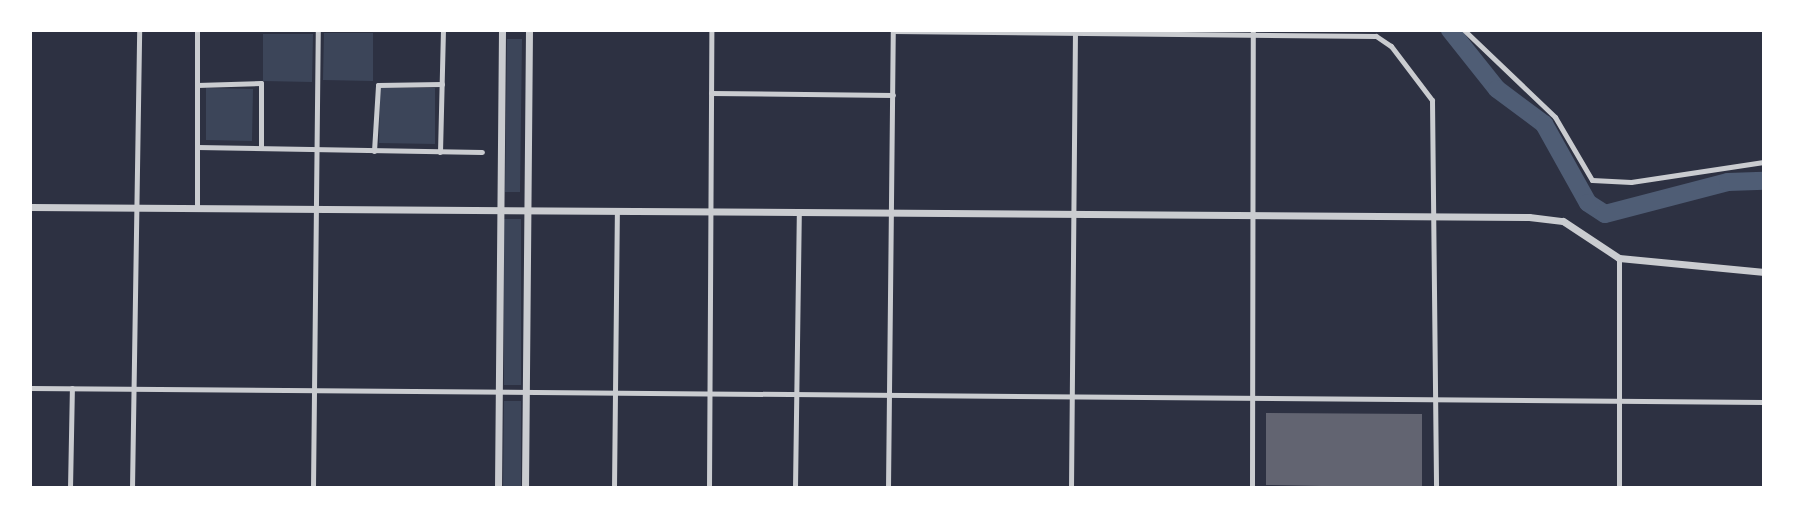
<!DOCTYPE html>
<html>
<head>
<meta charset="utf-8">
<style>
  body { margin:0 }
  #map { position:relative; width:1794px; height:518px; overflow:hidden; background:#2d3142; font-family:"Sofia Sans Condensed",sans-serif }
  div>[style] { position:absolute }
  .green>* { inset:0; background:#3c4559 }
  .river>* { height:18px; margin:-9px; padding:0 9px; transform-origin:9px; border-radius:9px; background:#4f5d75 }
  .building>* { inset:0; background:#626471 }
  .minor>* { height:5px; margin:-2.5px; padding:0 2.5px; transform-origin:2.5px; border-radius:2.5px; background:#caccd0 }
  .tertiary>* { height:7px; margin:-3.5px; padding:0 3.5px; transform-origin:3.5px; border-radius:3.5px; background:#caccd0 }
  span { translate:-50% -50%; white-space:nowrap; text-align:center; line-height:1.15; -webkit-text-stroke:5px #fff; paint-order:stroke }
  .frame { position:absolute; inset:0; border:32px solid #fff; pointer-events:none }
</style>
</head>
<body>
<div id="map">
  <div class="green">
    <div style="clip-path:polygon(324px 33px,373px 33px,373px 81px,323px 80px)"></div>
    <div style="clip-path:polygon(263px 34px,313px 34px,312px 82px,263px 81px)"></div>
    <div style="clip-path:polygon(507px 39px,522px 39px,520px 192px,505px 192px)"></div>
    <div style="clip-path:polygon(206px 88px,253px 89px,252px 141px,206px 140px)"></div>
    <div style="clip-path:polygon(380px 88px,435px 88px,435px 144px,379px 143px)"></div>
    <div style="clip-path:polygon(504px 219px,521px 219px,521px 385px,504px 385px)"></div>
    <div style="clip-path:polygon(504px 401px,521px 401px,521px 488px,503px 488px)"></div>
  </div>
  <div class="river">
    <div style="left:1450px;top:30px;width:75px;rotate:51.5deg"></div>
    <div style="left:1497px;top:89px;width:59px;rotate:36.7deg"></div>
    <div style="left:1544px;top:124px;width:90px;rotate:60.9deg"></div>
    <div style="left:1588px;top:203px;width:20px;rotate:33deg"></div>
    <div style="left:1605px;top:214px;width:127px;rotate:-14.6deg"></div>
    <div style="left:1728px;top:182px;width:36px;rotate:-2deg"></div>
  </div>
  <div class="building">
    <div style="clip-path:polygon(1266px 413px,1422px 414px,1422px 488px,1266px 485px)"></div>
  </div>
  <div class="minor">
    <div style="left:197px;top:30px;width:178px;rotate:90deg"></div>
    <div style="left:1464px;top:30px;width:126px;rotate:43.7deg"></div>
    <div style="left:1555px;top:117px;width:73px;rotate:59.6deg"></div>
    <div style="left:1592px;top:180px;width:39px;rotate:3deg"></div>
    <div style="left:1631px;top:182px;width:134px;rotate:-8.6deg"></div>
    <div style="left:893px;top:31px;width:483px;rotate:0.6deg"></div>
    <div style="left:1376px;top:36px;width:18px;rotate:34deg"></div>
    <div style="left:1391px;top:46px;width:68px;rotate:52.8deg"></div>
    <div style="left:1432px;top:100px;width:388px;rotate:89.4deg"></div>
    <div style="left:197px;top:85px;width:64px;rotate:-1.8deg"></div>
    <div style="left:261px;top:83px;width:64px;rotate:90deg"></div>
    <div style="left:711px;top:93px;width:182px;rotate:0.6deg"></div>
    <div style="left:197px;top:147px;width:285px;rotate:1deg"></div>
    <div style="left:374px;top:151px;width:66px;rotate:-86.5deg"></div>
    <div style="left:378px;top:85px;width:64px;rotate:-0.9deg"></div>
    <div style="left:440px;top:152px;width:122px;rotate:-88.6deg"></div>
    <div style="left:30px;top:388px;width:1734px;rotate:0.46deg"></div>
    <div style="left:70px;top:488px;width:100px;rotate:-88.9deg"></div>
    <div style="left:132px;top:488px;width:458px;rotate:-89.1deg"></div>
    <div style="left:313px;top:488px;width:458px;rotate:-89.4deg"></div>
    <div style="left:614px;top:488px;width:278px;rotate:-89.4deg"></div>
    <div style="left:709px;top:488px;width:458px;rotate:-89.7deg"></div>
    <div style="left:795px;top:488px;width:275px;rotate:-89.2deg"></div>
    <div style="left:888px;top:488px;width:458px;rotate:-89.4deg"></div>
    <div style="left:1071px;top:488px;width:457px;rotate:-89.5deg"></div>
    <div style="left:1252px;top:488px;width:458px;rotate:-89.9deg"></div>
    <div style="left:1619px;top:488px;width:230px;rotate:-90deg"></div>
  </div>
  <div class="tertiary">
    <div style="left:30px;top:207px;width:1499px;rotate:0.38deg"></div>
    <div style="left:1529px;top:217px;width:34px;rotate:7deg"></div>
    <div style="left:1563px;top:221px;width:67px;rotate:33.5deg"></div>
    <div style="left:1619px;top:258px;width:146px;rotate:5.5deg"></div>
    <div style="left:498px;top:488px;width:458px;rotate:-89.5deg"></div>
    <div style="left:525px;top:488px;width:458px;rotate:-89.5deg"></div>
  </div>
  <div class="frame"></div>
</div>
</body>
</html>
